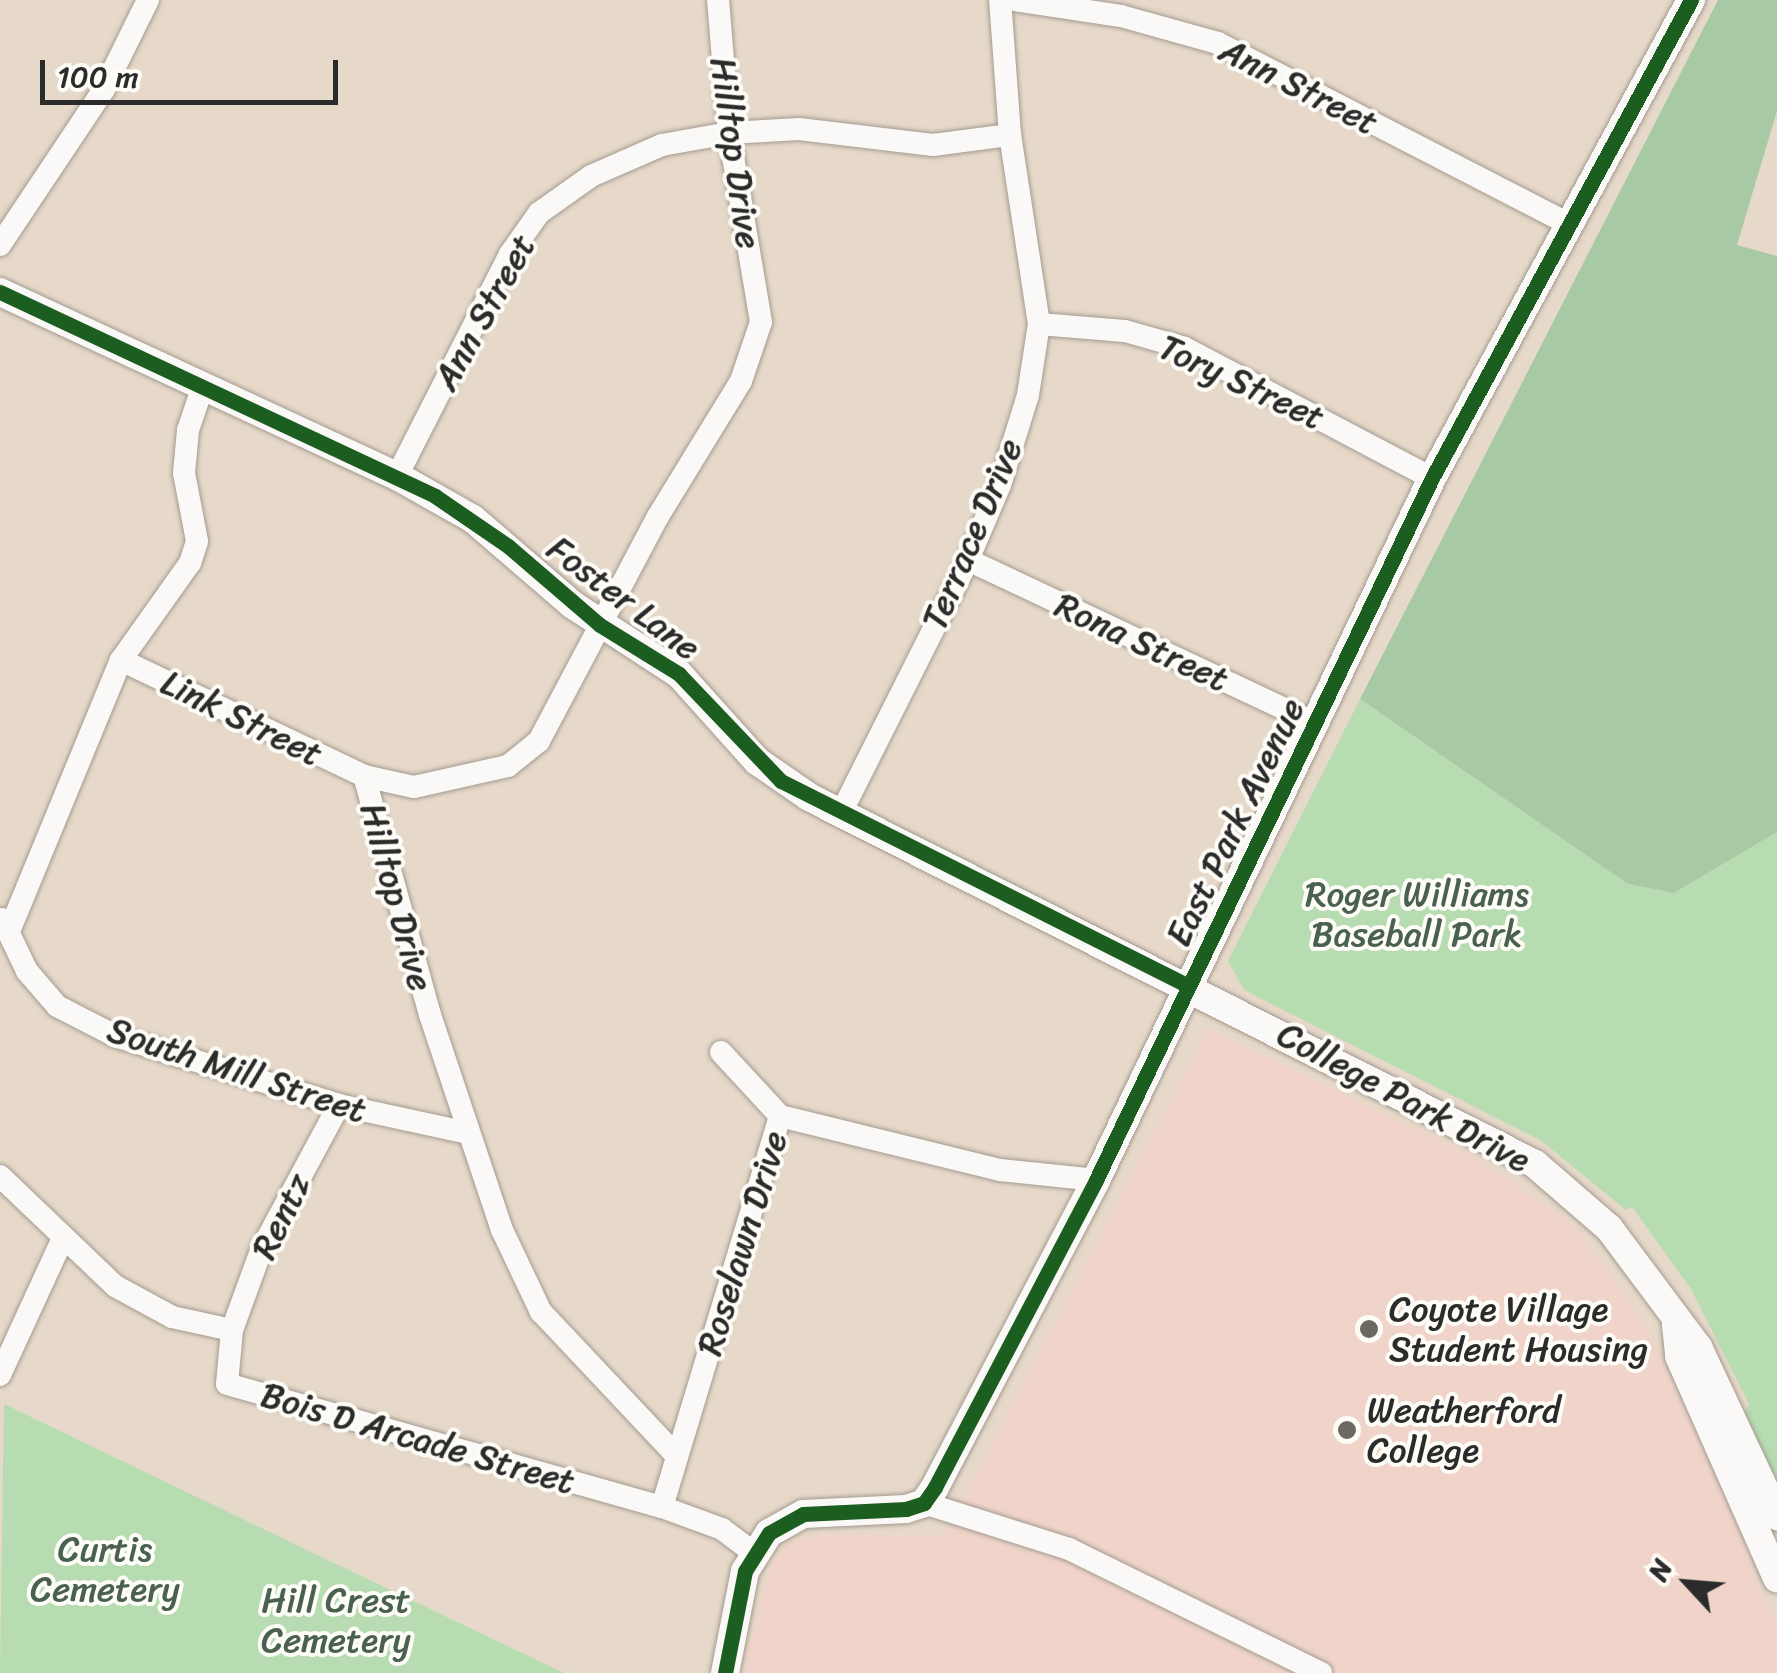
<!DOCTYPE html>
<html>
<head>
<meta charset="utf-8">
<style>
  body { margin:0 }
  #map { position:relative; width:1777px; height:1673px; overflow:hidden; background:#e7d9c9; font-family:Sriracha,sans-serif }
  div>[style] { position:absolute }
  .built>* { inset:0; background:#f0d4ca }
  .green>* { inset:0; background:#b7dcb1 }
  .forest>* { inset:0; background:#a7caa4 }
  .roads { filter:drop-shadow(0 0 2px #a39b91) drop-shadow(0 0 2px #a39b91) }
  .minor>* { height:22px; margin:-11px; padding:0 11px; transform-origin:11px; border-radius:11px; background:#fbf9f7 }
  .tertiary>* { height:28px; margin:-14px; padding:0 14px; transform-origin:14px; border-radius:14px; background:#fbf9f7 }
  .cycleway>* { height:15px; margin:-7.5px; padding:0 7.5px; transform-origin:7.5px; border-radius:7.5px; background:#1b5e20 }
  .dots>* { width:28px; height:28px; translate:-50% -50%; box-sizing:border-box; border:5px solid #fdfcf7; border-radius:50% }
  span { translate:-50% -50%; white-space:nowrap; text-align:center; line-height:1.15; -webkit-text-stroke:8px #fdfcf7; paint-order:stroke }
  .street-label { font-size:35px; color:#2b2b2b }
  .park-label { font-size:35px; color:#49614e }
  .poi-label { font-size:35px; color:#2b2b2b }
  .left { translate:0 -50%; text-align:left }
  .north { position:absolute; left:1637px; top:1533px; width:100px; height:100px; -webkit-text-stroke:8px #fdfcf7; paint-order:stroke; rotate:296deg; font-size:28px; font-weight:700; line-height:40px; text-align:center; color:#2b2b2b }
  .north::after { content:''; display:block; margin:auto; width:35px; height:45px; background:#2b2b2b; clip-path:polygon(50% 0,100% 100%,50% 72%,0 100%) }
  .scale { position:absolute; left:40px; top:60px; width:298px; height:45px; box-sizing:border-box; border:5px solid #2b2b2b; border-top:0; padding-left:12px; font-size:30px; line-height:35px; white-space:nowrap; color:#2b2b2b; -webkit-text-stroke:8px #fdfcf7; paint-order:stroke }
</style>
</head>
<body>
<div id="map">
  <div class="built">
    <div style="clip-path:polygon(1208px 1028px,1479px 1159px,1575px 1226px,1646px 1325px,1755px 1555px,1751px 1574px,1777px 1622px,1777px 1673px,743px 1673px,773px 1558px,792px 1541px,827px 1534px,944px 1536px)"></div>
  </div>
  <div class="green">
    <div style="clip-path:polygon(1360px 699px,1628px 884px,1674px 893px,1777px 832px,1777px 1492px,1743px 1417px,1749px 1404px,1691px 1289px,1632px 1207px,1626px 1210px,1540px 1140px,1244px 990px,1228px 961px)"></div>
    <div style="clip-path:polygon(4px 1404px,309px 1551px,564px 1673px,0 1673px)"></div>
  </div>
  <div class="forest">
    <div style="clip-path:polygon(1718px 0,1777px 0,1777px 111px,1737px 245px,1777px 256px,1777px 832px,1674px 893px,1628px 884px,1360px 699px)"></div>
  </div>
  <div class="roads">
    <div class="minor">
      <div style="left:1015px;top:0;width:107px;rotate:8.6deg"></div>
      <div style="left:1121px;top:16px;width:101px;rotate:15.6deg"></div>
      <div style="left:1218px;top:43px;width:392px;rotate:27.3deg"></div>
      <div style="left:0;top:245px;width:187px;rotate:-56.3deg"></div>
      <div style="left:104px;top:89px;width:99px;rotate:-63.7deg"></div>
      <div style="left:1039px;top:324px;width:86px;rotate:4.7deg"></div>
      <div style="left:1125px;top:331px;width:62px;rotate:15.8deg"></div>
      <div style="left:1185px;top:348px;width:279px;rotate:27.8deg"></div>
      <div style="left:397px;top:476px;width:249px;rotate:-63deg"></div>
      <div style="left:510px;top:254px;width:50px;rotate:-54.7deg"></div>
      <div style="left:539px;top:213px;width:64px;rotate:-35.4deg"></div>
      <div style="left:591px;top:176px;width:77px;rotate:-23.6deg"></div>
      <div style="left:662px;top:145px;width:68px;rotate:-10.2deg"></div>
      <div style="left:729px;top:133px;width:70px;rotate:-3.3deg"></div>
      <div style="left:799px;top:129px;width:135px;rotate:6.8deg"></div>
      <div style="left:933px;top:145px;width:78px;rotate:-7.4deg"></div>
      <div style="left:968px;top:560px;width:385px;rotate:25.2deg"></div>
      <div style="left:121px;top:660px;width:269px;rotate:25.5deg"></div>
      <div style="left:841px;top:813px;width:283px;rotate:-63.3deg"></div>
      <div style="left:968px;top:560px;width:82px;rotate:-66.9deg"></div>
      <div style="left:1000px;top:485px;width:94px;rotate:-72.7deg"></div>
      <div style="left:1028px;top:395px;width:72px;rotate:-81.2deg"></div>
      <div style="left:1039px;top:324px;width:191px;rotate:-98.7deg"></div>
      <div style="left:1010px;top:135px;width:135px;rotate:-94.2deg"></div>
      <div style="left:2px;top:919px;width:58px;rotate:64.3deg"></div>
      <div style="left:27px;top:971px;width:46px;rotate:49.4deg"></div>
      <div style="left:57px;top:1006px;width:65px;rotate:27.3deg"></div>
      <div style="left:115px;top:1036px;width:234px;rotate:17.1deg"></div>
      <div style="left:339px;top:1105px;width:132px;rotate:12.2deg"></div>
      <div style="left:10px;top:929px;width:291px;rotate:-67.6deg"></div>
      <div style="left:121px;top:660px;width:119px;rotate:-54.6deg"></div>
      <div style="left:190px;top:563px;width:23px;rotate:-72deg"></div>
      <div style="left:197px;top:541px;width:69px;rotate:-100.8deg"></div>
      <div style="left:184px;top:473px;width:43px;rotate:-84.7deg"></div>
      <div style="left:188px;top:430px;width:46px;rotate:-71.2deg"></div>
      <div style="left:721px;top:1052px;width:87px;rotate:47.3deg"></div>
      <div style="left:0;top:1176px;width:159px;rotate:43.7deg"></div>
      <div style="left:115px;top:1286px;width:65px;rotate:28.5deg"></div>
      <div style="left:172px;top:1317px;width:61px;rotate:12.2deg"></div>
      <div style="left:232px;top:1330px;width:54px;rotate:95.3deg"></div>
      <div style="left:227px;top:1384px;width:452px;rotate:15.8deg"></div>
      <div style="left:662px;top:1507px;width:64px;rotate:20.1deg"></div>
      <div style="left:722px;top:1529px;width:40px;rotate:37deg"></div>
      <div style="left:232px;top:1330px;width:87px;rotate:-69.9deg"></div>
      <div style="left:262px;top:1248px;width:162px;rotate:-61.7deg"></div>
      <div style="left:0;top:1375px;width:149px;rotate:-65.3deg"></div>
      <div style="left:674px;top:1453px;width:194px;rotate:-133.3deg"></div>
      <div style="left:541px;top:1312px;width:91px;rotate:-115.4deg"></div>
      <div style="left:502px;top:1230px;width:227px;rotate:-108.5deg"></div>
      <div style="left:430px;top:1015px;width:248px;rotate:-105.4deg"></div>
      <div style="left:364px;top:776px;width:51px;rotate:12.4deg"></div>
      <div style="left:414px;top:787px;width:96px;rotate:-12.6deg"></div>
      <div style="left:508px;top:766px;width:40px;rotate:-39deg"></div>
      <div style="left:539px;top:741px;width:252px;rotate:-62.1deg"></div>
      <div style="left:657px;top:518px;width:161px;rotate:-58.5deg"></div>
      <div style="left:741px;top:381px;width:62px;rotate:-71.3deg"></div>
      <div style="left:761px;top:322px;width:192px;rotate:-99.6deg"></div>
      <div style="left:729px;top:133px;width:133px;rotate:-94.7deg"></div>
      <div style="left:924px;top:1503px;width:152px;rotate:17.6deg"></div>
      <div style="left:1069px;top:1549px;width:281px;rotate:26.2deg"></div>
      <div style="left:662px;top:1507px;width:408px;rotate:-73.2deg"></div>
      <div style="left:780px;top:1116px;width:227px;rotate:13.8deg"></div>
      <div style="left:1000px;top:1170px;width:97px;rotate:5.9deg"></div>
    </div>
    <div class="tertiary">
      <div style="left:0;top:292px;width:438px;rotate:24.9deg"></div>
      <div style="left:397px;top:476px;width:87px;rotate:29.5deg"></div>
      <div style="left:473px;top:519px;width:132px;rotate:40.7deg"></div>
      <div style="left:573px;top:605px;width:126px;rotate:33.1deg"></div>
      <div style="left:679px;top:674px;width:117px;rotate:48.1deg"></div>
      <div style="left:757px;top:761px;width:63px;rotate:34.7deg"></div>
      <div style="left:809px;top:797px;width:813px;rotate:26.82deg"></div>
      <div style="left:1535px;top:1164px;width:98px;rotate:40.9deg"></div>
      <div style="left:1609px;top:1228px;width:149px;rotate:53.2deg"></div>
      <div style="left:1698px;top:1347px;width:187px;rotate:64.9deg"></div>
      <div style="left:1676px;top:1325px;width:31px;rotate:84deg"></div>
      <div style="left:1679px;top:1356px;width:243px;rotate:66.2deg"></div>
      <div style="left:725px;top:1673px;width:104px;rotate:-78.9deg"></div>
      <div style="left:745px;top:1571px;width:45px;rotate:-57.7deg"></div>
      <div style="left:769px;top:1533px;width:39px;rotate:-29deg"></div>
      <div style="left:803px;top:1514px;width:103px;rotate:-2.8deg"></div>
      <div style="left:906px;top:1509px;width:19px;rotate:-18deg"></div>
      <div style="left:924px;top:1503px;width:19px;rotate:-55deg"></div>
      <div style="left:935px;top:1487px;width:347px;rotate:-62.3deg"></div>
      <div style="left:1096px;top:1180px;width:778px;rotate:-64.42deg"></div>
      <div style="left:1432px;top:478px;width:544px;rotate:-61.55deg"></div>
    </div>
  </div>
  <div class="cycleway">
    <div style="left:0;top:292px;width:480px;rotate:25.1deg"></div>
    <div style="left:435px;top:496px;width:88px;rotate:34.4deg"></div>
    <div style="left:508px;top:546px;width:121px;rotate:40.7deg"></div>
    <div style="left:600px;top:625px;width:93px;rotate:31.8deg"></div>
    <div style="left:679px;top:674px;width:148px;rotate:46.4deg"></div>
    <div style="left:781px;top:781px;width:456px;rotate:26.7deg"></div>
    <div style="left:725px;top:1673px;width:104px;rotate:-78.9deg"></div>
    <div style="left:745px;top:1571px;width:45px;rotate:-57.7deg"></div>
    <div style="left:769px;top:1533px;width:39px;rotate:-29deg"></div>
    <div style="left:803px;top:1514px;width:103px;rotate:-2.8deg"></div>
    <div style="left:906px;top:1509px;width:19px;rotate:-18deg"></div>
    <div style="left:924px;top:1503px;width:19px;rotate:-55deg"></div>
    <div style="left:935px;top:1487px;width:347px;rotate:-62.3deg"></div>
    <div style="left:1096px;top:1180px;width:778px;rotate:-64.42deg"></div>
    <div style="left:1432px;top:478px;width:544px;rotate:-61.55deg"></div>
  </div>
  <div class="dots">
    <div style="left:1369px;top:1329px;background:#6d6862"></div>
    <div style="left:1347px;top:1430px;background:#6d6862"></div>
  </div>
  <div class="street-label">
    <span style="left:1299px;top:86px;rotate:27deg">Ann Street</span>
    <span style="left:736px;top:153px;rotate:82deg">Hilltop Drive</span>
    <span style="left:484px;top:312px;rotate:-61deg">Ann Street</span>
    <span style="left:1242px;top:382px;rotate:25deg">Tory Street</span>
    <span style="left:972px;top:534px;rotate:-67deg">Terrace Drive</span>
    <span style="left:624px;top:598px;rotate:37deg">Foster Lane</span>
    <span style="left:1142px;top:642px;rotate:25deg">Rona Street</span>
    <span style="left:242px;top:718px;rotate:26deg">Link Street</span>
    <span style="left:1235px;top:822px;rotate:-64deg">East Park Avenue</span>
    <span style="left:397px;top:897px;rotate:75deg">Hilltop Drive</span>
    <span style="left:237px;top:1070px;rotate:18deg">South Mill Street</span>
    <span style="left:1404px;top:1097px;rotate:28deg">College Park Drive</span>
    <span style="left:281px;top:1216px;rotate:-64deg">Rentz</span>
    <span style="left:742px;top:1243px;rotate:-73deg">Roselawn Drive</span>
    <span style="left:418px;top:1438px;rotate:16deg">Bois D Arcade Street</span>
  </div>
  <div class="park-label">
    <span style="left:1417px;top:914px">Roger Williams<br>Baseball Park</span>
    <span style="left:105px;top:1569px">Curtis<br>Cemetery</span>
    <span style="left:336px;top:1620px">Hill Crest<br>Cemetery</span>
  </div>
  <div class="poi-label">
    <span class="left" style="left:1389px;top:1329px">Coyote Village<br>Student Housing</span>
    <span class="left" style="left:1367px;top:1430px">Weatherford<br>College</span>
  </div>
  <div class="north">N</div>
  <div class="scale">100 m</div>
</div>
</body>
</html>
